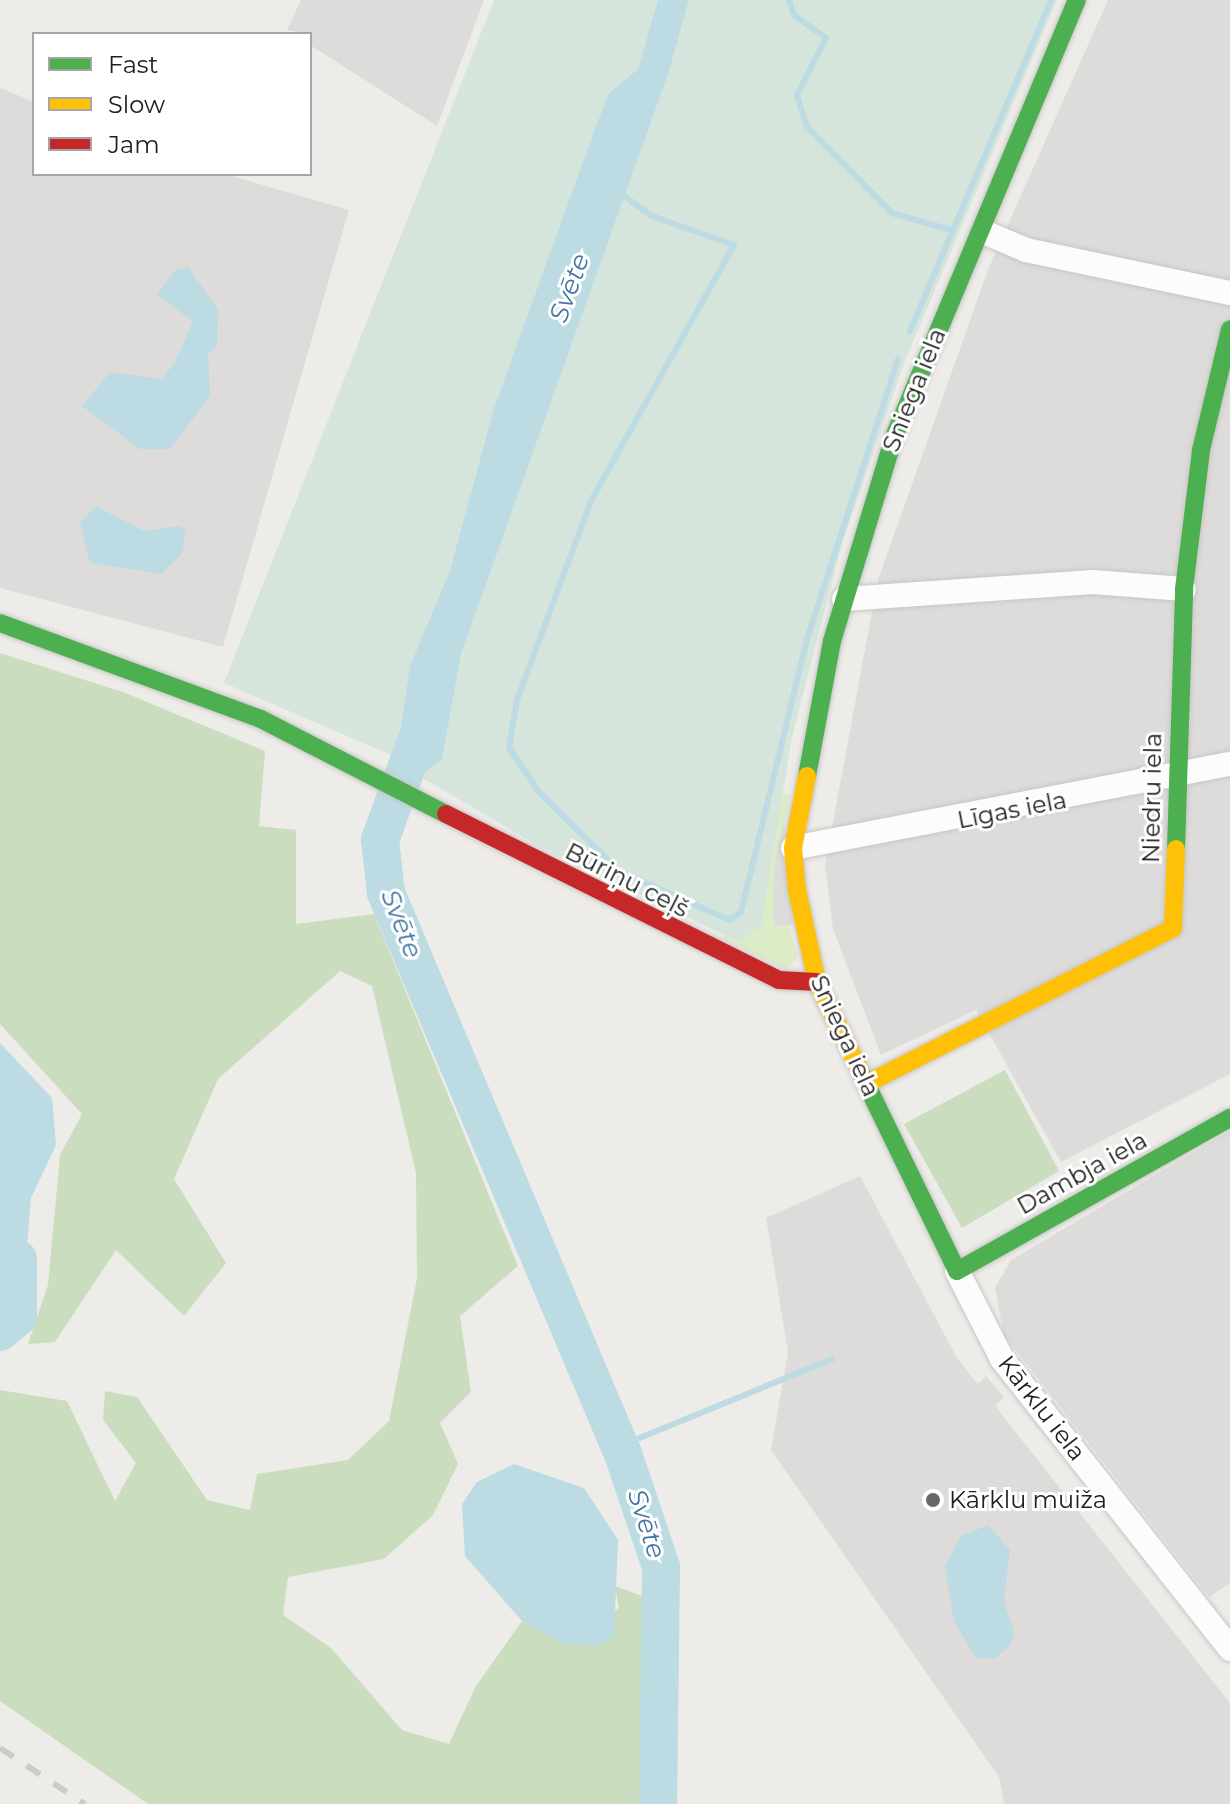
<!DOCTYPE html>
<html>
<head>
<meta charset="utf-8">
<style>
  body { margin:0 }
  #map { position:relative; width:1230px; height:1804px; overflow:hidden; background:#eeece9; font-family:Montserrat,sans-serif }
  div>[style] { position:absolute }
  .residential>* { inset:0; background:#dddcda }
  .religious>* { inset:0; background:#dcdcda }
  .grass>* { inset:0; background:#dcecc7 }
  .forest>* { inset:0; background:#caddbe }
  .wetland>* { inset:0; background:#d6e5dc }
  .water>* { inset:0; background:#bcdbe2 }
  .stream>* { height:6px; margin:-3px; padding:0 3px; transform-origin:3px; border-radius:3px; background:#bcdbe2 }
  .river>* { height:38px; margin:-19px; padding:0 19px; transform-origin:19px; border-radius:19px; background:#bcdbe2 }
  .roads { filter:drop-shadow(0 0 2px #c7c6c5) drop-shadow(0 0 2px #c7c6c5) }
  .street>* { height:24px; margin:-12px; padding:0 12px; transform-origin:12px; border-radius:12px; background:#fcfcfc }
  .fast>* { height:18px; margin:-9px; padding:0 9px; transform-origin:9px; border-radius:9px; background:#4caf50 }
  .slow>* { height:18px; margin:-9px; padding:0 9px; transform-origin:9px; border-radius:9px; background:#ffc107 }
  .jam>* { height:18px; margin:-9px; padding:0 9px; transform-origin:9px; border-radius:9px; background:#c62828 }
  .rail>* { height:6px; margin-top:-3px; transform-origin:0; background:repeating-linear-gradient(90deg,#cbcbca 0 16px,transparent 0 32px) }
  .dots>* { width:22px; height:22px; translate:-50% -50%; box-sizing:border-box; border:4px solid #fff; border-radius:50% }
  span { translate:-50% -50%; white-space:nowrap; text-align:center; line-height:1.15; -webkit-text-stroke:6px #fff; paint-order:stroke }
  .street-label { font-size:24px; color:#202020 }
  .poi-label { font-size:24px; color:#202020 }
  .left { translate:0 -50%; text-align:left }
  .water-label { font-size:26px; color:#4377a3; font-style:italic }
  .legend { position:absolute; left:32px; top:32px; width:280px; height:144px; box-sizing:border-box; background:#fff; border:2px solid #a6a6a6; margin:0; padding:10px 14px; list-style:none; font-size:24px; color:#202020 }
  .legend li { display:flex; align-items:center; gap:16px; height:40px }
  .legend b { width:40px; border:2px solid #a6a6a6 }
</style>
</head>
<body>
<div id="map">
  <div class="residential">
    <div style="clip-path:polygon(301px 0,484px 0,437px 126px,310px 45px,310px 34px,287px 30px)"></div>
    <div style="clip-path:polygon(1108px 0,1230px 0,1230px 1074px,1061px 1162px,976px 1010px,881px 1055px,833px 929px,825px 865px,878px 580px,989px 267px)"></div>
    <div style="clip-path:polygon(0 88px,34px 102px,34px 174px,225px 174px,349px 210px,223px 647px,0 588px)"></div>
    <div style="clip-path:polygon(1230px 1131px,1230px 1583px,1209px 1597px,1004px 1335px,995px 1288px,1011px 1260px)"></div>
    <div style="clip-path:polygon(860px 1176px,957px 1358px,1230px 1703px,1230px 1804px,1004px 1804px,999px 1777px,771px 1450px,788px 1352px,766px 1218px)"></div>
  </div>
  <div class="religious">
    <div style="clip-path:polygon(783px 808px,793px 925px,774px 926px,774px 866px)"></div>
    <div style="clip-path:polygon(986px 1376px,1004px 1397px,972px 1428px,954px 1410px)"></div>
  </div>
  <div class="grass">
    <div style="clip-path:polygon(780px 794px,791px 795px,774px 866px,774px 926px,789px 925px,798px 958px,786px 969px,720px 937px,760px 926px)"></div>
  </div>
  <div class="forest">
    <div style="clip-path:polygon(0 653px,123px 692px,265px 751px,259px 826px,296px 830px,296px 924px,374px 914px,518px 1266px,460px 1316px,471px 1392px,440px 1423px,458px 1464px,433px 1515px,384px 1559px,288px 1577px,283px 1615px,331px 1648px,402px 1730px,449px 1744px,476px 1686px,522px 1621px,563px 1644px,619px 1608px,615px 1586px,645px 1597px,649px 1804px,148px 1804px,0 1701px,0 1390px,67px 1401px,115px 1501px,136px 1463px,103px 1420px,105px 1391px,137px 1397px,207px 1500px,250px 1510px,257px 1474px,348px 1460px,389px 1421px,417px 1278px,416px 1173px,372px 986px,340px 971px,218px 1079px,174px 1179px,226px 1263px,184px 1316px,116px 1250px,55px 1342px,28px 1344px,48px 1285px,60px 1155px,82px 1114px,0 1024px)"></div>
    <div style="clip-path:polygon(1005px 1070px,1059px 1171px,962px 1228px,904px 1124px)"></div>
  </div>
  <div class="wetland">
    <div style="clip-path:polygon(494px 0,658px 0,638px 69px,609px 93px,494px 408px,450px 570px,410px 666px,396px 757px,224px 683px)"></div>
    <div style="clip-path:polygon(689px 0,1057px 0,905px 361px,842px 544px,792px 737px,761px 926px,739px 942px,533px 843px,419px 776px,442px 759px,461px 654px)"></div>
  </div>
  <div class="water">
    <div style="clip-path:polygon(658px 0,689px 0,668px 74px,461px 654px,442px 760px,419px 776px,396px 757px,410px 666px,450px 570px,494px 408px,595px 129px,609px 93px,638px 69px)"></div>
    <div style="clip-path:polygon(189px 268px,218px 310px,217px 345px,208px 354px,210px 396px,170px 449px,140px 449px,82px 406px,110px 372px,162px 379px,175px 362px,193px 321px,157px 295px,176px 269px)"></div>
    <div style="clip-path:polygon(96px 506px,144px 531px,180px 526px,186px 531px,182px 553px,161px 574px,90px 563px,80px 522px)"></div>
    <div style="clip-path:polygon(0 1043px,52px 1098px,56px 1145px,31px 1198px,22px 1307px,14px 1317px,0 1276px)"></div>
    <div style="clip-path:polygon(514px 1464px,584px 1488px,618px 1540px,614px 1637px,597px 1646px,563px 1644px,522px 1621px,465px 1556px,462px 1504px,477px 1482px)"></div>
    <div style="clip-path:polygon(988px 1525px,1010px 1550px,1004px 1601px,1014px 1632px,1011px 1645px,994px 1659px,976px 1658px,954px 1621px,945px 1567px,961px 1536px)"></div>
  </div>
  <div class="stream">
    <div style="left:789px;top:0;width:16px;rotate:72deg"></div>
    <div style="left:794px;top:15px;width:39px;rotate:36deg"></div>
    <div style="left:826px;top:38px;width:64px;rotate:117deg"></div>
    <div style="left:797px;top:95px;width:34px;rotate:73deg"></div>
    <div style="left:807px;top:127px;width:121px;rotate:45.3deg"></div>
    <div style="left:892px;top:213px;width:61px;rotate:16.1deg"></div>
    <div style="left:617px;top:191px;width:43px;rotate:35.5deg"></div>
    <div style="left:652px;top:216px;width:87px;rotate:19.5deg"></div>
    <div style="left:734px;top:245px;width:293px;rotate:119.2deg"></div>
    <div style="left:591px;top:501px;width:212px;rotate:110.4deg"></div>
    <div style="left:517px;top:700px;width:49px;rotate:99.5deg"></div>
    <div style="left:509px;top:748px;width:53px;rotate:55.7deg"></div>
    <div style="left:539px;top:792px;width:112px;rotate:44.6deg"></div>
    <div style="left:619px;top:871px;width:120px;rotate:24deg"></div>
    <div style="left:729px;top:920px;width:14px;rotate:-34deg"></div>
    <div style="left:741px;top:912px;width:284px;rotate:-76.4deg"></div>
    <div style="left:808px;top:636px;width:291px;rotate:-72deg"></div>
    <div style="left:910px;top:331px;width:360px;rotate:-66.9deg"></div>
    <div style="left:620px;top:1446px;width:229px;rotate:-22.3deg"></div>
  </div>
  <div class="river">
    <div style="left:423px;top:722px;width:126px;rotate:110deg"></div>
    <div style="left:380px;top:840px;width:53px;rotate:83.5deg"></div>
    <div style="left:386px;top:893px;width:609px;rotate:67.1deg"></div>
    <div style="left:623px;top:1454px;width:119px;rotate:71.4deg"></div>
    <div style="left:661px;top:1567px;width:237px;rotate:90.7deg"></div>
    <div style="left:0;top:1332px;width:23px;rotate:-40deg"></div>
    <div style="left:18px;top:1317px;width:58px;rotate:-90deg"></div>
  </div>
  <div class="roads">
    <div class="street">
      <div style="left:984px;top:232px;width:46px;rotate:23.2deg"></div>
      <div style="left:1026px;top:250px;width:208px;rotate:11.9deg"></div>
      <div style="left:844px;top:599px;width:250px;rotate:-3.9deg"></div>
      <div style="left:1093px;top:582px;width:91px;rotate:4.4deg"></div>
      <div style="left:793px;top:848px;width:445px;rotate:-10.9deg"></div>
      <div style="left:957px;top:1271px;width:99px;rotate:62.9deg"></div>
      <div style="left:1002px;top:1359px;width:369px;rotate:51.8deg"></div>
    </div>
    <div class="fast">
      <div style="left:0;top:623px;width:278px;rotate:20.2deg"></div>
      <div style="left:261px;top:719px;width:208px;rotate:27.2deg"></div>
      <div style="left:807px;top:776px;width:137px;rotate:-79.5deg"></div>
      <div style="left:832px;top:641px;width:213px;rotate:-73.1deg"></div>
      <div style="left:894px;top:437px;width:474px;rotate:-67.3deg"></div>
      <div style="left:1176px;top:849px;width:260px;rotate:-88.2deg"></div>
      <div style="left:1184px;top:589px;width:140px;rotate:-83deg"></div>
      <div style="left:1201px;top:450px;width:124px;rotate:-76.5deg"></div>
      <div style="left:860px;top:1071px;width:222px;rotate:64.1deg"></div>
      <div style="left:957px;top:1271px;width:313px;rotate:-29.3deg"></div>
    </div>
    <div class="slow">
      <div style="left:807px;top:776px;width:73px;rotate:101deg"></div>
      <div style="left:793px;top:848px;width:42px;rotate:84.6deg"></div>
      <div style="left:797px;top:890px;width:94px;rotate:77.7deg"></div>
      <div style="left:817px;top:982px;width:99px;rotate:64.2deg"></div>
      <div style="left:866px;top:1084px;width:344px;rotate:-26.9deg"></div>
      <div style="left:1173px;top:928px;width:79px;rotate:-87.8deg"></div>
    </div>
    <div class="jam">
      <div style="left:446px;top:814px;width:372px;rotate:26.5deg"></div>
      <div style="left:779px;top:980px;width:38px;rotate:3deg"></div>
    </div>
  </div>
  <div class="rail">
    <div style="left:0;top:1748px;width:102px;rotate:33.4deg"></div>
  </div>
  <div class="dots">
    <div style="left:933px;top:1500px;background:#686766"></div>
  </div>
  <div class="street-label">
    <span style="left:914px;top:390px;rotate:-68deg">Sniega iela</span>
    <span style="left:1152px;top:798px;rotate:-89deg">Niedru iela</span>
    <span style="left:1012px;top:810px;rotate:-11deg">Līgas iela</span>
    <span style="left:627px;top:880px;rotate:27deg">Būriņu ceļš</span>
    <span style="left:845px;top:1036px;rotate:65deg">Sniega iela</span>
    <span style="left:1082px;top:1173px;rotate:-29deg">Dambja iela</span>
    <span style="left:1042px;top:1408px;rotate:52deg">Kārklu iela</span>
  </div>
  <div class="poi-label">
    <span class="left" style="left:949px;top:1500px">Kārklu muiža</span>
  </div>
  <div class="water-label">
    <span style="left:570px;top:288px;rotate:-70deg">Svēte</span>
    <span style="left:401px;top:924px;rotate:69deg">Svēte</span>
    <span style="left:646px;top:1524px;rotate:72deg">Svēte</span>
  </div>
  <ul class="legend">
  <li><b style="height:10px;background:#4caf50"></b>Fast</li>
  <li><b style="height:10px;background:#ffc107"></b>Slow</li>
  <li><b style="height:10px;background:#c62828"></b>Jam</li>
  </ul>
</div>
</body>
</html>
